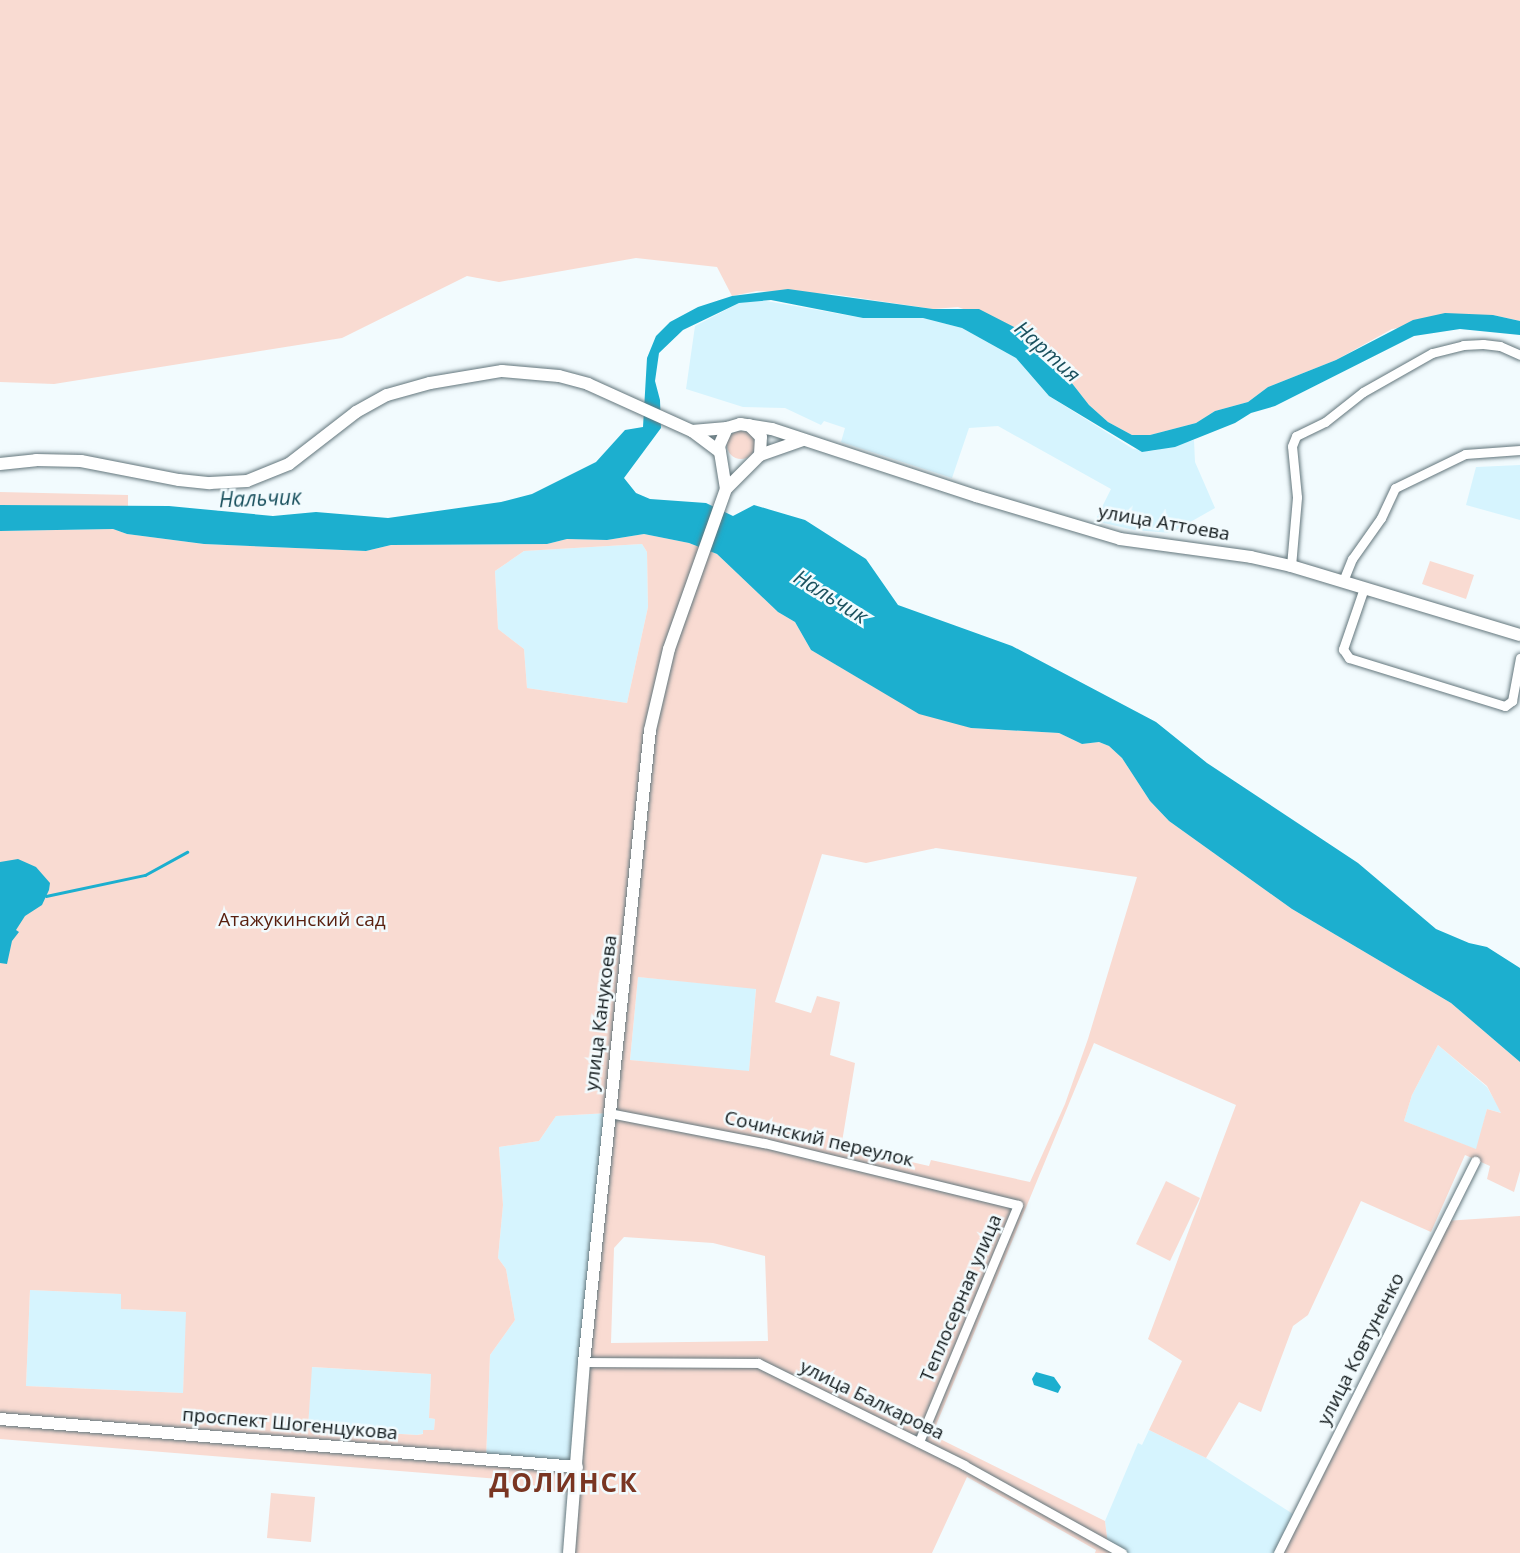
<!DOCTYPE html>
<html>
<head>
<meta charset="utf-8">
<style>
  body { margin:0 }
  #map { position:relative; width:1520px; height:1553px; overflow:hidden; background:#f2fbfe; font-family:"Open Sans",sans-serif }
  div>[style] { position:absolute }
  .built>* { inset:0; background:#d6f4fe }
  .green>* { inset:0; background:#f9dbd2 }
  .round { border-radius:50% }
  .water>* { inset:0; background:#1cafcf }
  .stream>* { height:2.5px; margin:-1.25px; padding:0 1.25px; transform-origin:1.25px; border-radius:1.25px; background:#1cafcf }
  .roads { filter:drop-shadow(0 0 2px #63767c) drop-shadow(0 0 2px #63767c) }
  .street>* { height:9px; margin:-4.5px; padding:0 4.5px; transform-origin:4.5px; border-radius:4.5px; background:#fff }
  .secondary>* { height:12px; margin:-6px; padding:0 6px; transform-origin:6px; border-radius:6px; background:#fff }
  span { translate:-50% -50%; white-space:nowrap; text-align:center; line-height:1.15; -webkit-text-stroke:5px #f2fbfe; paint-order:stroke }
  .street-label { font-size:19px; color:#11191b }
  .park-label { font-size:19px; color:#591f0e }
  .water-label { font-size:21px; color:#1a515e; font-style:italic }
  .district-label { font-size:26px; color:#793522; font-weight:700; letter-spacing:2px }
</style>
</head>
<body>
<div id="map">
  <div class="built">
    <div style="clip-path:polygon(761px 300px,863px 318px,923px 318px,962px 328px,1016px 358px,1049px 396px,1133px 449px,1152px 451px,1194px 440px,1195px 462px,1215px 508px,1171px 533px,1134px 530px,1095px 521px,1111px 489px,998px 426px,969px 428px,952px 478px,841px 442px,845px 428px,824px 421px,821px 425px,785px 408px,743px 407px,686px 389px,695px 326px,739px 303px)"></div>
    <div style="clip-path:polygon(1520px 465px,1520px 520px,1466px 505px,1476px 467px)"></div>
    <div style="clip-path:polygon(642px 544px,647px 552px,648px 607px,627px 703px,527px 688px,524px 649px,498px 629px,495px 571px,524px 551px)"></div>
    <div style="clip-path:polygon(638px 977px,756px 988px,749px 1072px,630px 1060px)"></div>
    <div style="clip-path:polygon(1438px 1045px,1487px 1087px,1502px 1113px,1487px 1109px,1477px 1150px,1404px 1121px,1412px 1095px)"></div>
    <div style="clip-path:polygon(609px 1113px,577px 1467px,486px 1459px,490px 1355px,515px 1320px,506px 1269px,498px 1258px,503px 1205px,499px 1147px,539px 1141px,556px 1116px)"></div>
    <div style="clip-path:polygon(30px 1290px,122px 1294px,121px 1309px,187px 1312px,183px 1393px,26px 1386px)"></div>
    <div style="clip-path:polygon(311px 1367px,431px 1374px,429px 1418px,435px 1419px,434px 1431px,417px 1435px,308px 1428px)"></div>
    <div style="clip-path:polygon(1149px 1430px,1206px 1458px,1296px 1516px,1278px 1553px,1122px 1553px,1108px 1545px,1105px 1521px,1138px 1443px,1142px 1445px)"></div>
  </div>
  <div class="green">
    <div style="clip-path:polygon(0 0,1520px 0,1520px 321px,1493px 315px,1392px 329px,1336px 360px,1268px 387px,1248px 402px,1215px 411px,1196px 423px,1150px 435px,1132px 435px,1108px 422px,1089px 405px,1046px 350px,1022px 331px,958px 307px,933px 309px,832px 294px,757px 291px,732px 296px,717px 267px,636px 258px,499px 282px,467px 276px,342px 338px,54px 384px,0 382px)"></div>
    <div class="round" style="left:727px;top:431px;width:28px;height:28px"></div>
    <div style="clip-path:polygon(0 492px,128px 495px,128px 507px,0 505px)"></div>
    <div style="clip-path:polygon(evenodd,113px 529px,127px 534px,204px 544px,366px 551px,391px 545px,547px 544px,567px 539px,607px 540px,644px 534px,689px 543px,717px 554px,778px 612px,795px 622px,811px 650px,879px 690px,971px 728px,1059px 733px,1082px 744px,1099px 742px,1109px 746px,1122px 758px,1150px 801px,1169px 821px,1292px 909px,1451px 1003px,1520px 1062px,1520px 1171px,1514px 1192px,1487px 1179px,1490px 1166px,1465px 1155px,1431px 1232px,1361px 1201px,1308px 1315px,1293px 1326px,1261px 1412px,1239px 1402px,1206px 1458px,1149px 1430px,1182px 1361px,1148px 1339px,1236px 1105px,1094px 1043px,932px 1435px,1105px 1521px,1108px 1545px,1122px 1553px,1095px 1553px,1096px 1550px,967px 1477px,932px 1553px,569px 1553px,574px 1493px,526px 1489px,499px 1479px,0 1439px,0 531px,113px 529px,642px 544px,647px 552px,648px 607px,627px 703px,527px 688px,524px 649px,498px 629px,495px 571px,524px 551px,642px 544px,113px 529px,936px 848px,1137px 877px,1088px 1039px,1065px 1104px,1030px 1182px,931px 1160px,929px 1166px,907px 1161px,908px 1155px,842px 1142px,855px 1063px,830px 1055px,840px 1002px,817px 996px,811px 1013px,775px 1002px,822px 854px,866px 863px,936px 848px,113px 529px,638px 977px,756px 989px,749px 1071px,630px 1060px,638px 977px,113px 529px,1438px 1045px,1487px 1086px,1501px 1113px,1487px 1109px,1476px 1149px,1404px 1121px,1412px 1095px,1438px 1045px,113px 529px,609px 1113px,577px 1467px,486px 1459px,490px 1355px,515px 1320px,506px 1269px,498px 1258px,503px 1205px,499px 1147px,539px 1141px,556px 1116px,609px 1113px,113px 529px,624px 1237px,713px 1243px,765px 1256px,768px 1341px,611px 1343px,614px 1248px,624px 1237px,113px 529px,30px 1290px,121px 1294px,121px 1309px,186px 1312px,183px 1393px,26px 1386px,30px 1290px,113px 529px,312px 1367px,431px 1374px,429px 1418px,435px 1419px,434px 1430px,423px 1430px,423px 1434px,417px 1435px,308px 1428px,312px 1367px)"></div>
    <div style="clip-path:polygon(1430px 561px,1474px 575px,1466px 599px,1422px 584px)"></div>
    <div style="clip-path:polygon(1166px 1181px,1200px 1198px,1170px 1261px,1136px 1244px)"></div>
    <div style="clip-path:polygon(1520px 1216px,1520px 1553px,1278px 1553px,1445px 1221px)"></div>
    <div style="clip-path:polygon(271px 1493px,315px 1497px,311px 1542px,267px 1538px)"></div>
  </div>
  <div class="water">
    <div style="clip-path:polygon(788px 289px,933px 309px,979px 309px,1022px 331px,1046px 350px,1089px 405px,1108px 422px,1132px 435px,1150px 435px,1196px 423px,1215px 411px,1248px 402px,1268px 387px,1336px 360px,1413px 320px,1445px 313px,1493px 315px,1520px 321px,1520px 335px,1460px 329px,1414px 336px,1275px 406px,1251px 413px,1235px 423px,1175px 447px,1142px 452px,1049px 396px,1016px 358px,962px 328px,923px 318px,863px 318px,771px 300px,739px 303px,683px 330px,659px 353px,655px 381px,660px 400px,661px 428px,624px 478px,636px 493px,650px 499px,706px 503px,733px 516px,754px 505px,805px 520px,866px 559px,898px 605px,1012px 646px,1156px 722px,1207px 763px,1358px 863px,1436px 929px,1469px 943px,1487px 947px,1520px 968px,1520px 1062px,1451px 1003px,1292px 909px,1169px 821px,1150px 801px,1122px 758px,1109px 746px,1099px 742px,1082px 744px,1059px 733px,971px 728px,919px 714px,811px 650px,795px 622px,778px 612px,717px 554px,689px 543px,644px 534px,607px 540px,567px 539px,547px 544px,391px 545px,366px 551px,204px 544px,127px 534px,113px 529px,0 531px,0 505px,169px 506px,273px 516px,316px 512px,388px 518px,501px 502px,532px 494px,596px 462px,625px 430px,643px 427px,647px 358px,656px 336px,670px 322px,698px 307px,732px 296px)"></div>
    <div style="clip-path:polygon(18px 859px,36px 867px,50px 883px,49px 890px,42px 905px,25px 916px,16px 930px,19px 932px,12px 941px,7px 964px,0 963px,0 862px)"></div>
    <div style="clip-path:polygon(1036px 1372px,1054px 1377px,1061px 1387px,1058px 1393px,1034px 1385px,1032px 1379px)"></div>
  </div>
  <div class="stream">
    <div style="left:46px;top:896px;width:101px;rotate:-12deg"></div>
    <div style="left:145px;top:875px;width:48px;rotate:-28.7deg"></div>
  </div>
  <div class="roads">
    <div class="street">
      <div style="left:1291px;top:566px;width:69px;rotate:-85deg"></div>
      <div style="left:1297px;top:497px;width:51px;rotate:-95.6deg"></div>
      <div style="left:1292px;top:446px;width:11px;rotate:-68deg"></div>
      <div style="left:1296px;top:436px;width:32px;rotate:-26deg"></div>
      <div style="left:1325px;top:422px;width:48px;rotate:-38.3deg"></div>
      <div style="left:1363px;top:392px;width:79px;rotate:-29.5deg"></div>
      <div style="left:1432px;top:353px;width:32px;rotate:-14deg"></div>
      <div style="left:1463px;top:345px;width:20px;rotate:-3deg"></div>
      <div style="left:1483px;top:344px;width:17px;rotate:7deg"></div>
      <div style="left:1500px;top:346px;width:22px;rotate:24deg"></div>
      <div style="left:1343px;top:581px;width:24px;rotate:-68deg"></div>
      <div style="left:1352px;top:559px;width:50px;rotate:-54.7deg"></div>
      <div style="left:1381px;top:518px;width:33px;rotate:-65deg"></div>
      <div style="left:1395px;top:488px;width:78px;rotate:-25.9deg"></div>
      <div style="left:1465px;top:454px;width:55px;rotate:-4.2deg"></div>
      <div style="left:1364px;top:588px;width:65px;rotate:109deg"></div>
      <div style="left:1343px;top:649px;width:11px;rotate:56deg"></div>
      <div style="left:1349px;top:658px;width:163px;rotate:17.1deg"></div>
      <div style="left:1505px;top:706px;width:9px;rotate:-36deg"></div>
      <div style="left:1512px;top:701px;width:44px;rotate:-79.5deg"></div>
      <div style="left:609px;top:1113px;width:158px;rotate:11deg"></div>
      <div style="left:764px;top:1143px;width:261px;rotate:13.7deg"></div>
      <div style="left:1018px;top:1205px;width:257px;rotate:112.7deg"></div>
      <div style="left:584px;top:1362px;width:174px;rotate:0.3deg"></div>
      <div style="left:758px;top:1363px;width:230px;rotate:26.3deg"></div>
      <div style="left:964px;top:1465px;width:181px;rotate:29.1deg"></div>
      <div style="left:1278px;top:1553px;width:439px;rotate:-63.3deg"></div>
    </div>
    <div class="secondary">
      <div style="left:692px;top:431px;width:35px;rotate:-5deg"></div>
      <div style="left:727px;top:428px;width:14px;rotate:-17deg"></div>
      <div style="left:740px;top:424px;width:32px;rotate:9deg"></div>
      <div style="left:772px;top:429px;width:215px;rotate:18.2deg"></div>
      <div style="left:976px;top:496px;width:150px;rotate:16.6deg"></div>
      <div style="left:1120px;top:539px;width:132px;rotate:7.8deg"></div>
      <div style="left:1251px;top:557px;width:41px;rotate:12.7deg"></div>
      <div style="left:1291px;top:566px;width:239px;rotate:16.8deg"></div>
      <div style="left:760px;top:455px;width:46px;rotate:-19.2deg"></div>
      <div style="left:0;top:464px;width:36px;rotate:-6deg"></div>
      <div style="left:36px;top:460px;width:45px;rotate:1.3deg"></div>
      <div style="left:81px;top:461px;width:100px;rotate:11deg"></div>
      <div style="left:179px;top:480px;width:31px;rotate:6deg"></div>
      <div style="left:210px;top:483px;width:37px;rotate:-3deg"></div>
      <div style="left:247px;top:481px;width:45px;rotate:-22deg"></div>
      <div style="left:289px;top:464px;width:85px;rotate:-37.8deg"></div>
      <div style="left:356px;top:412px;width:35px;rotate:-29deg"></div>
      <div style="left:387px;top:395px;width:45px;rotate:-15.6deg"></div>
      <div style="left:430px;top:383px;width:73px;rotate:-9.5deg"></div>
      <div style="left:502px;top:371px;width:57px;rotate:5deg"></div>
      <div style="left:559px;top:376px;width:30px;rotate:15deg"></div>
      <div style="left:588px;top:384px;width:114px;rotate:24.3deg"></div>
      <div style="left:692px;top:431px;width:35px;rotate:37deg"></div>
      <div style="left:726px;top:489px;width:48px;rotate:-45deg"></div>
      <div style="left:760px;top:455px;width:18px;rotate:-87deg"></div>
      <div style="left:761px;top:437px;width:17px;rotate:-135deg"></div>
      <div style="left:0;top:1419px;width:579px;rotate:4.76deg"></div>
      <div style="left:569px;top:1553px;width:192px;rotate:-85.5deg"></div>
      <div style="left:584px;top:1362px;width:635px;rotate:-84.04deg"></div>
      <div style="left:650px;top:730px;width:83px;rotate:-76.8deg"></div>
      <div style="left:669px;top:649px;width:170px;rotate:-70.4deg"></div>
      <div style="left:726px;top:489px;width:44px;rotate:-99.2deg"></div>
      <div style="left:719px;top:446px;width:20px;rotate:-66deg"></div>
    </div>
  </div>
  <div class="street-label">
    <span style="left:1164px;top:523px;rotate:10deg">улица Аттоева</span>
    <span style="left:601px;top:1013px;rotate:-83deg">улица Канукоева</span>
    <span style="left:819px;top:1139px;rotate:13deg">Сочинский переулок</span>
    <span style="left:961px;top:1298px;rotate:-67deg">Теплосерная улица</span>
    <span style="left:1361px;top:1349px;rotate:-63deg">улица Ковтуненко</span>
    <span style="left:872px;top:1400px;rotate:26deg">улица Балкарова</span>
    <span style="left:290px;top:1424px;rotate:5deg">проспект Шогенцукова</span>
  </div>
  <div class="park-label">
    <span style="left:302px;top:920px">Атажукинский сад</span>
  </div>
  <div class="water-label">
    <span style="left:1048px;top:351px;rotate:42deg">Нартия</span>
    <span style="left:260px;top:498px;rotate:-2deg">Нальчик</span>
    <span style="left:831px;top:596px;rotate:32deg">Нальчик</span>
  </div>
  <div class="district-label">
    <span style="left:564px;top:1483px">ДОЛИНСК</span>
  </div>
</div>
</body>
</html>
